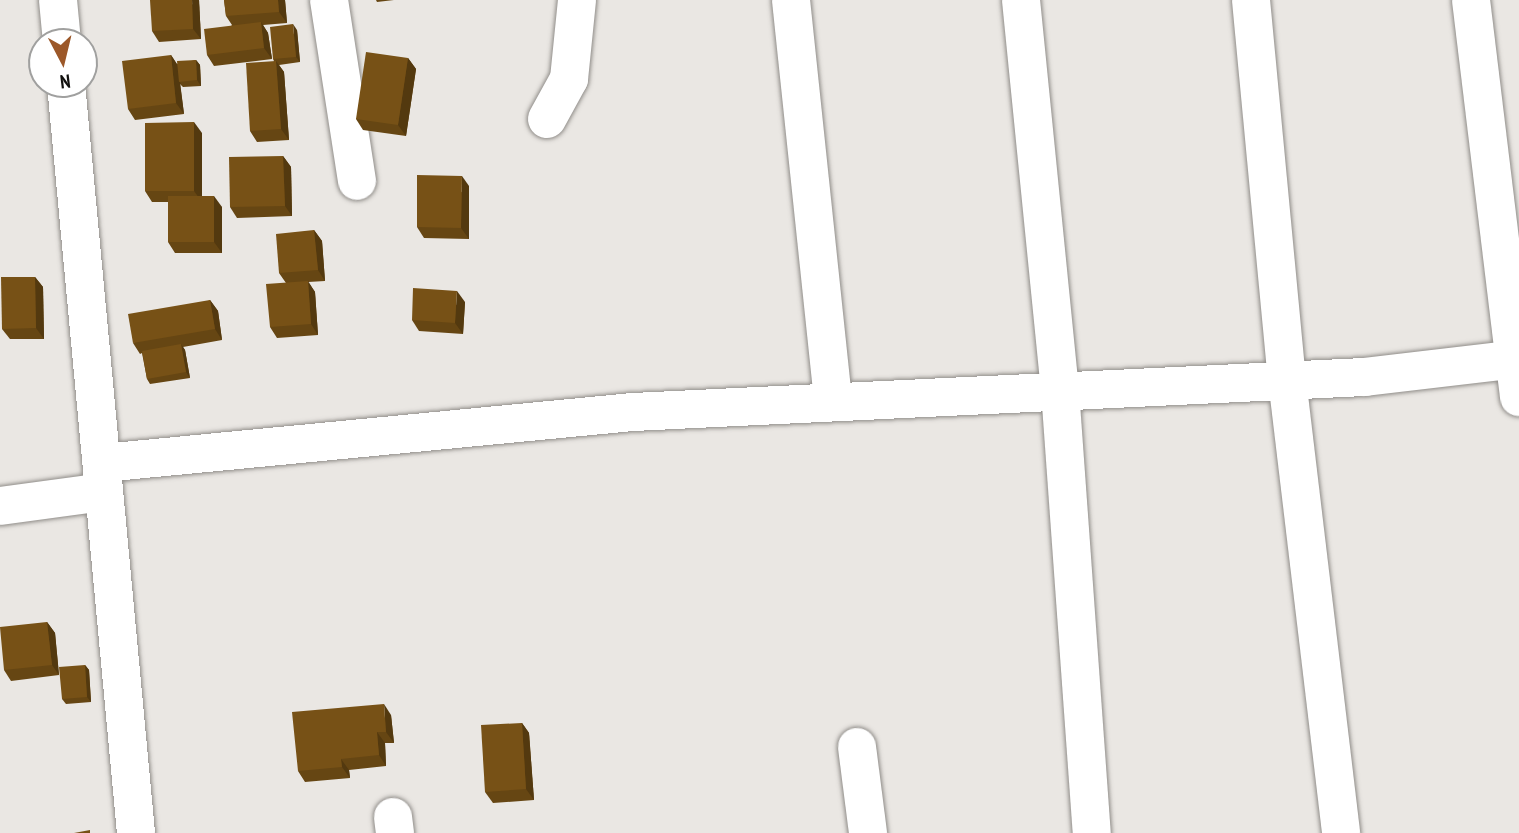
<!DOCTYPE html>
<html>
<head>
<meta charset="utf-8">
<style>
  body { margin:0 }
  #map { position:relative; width:1519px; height:833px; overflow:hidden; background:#eae7e3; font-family:"PT Sans Narrow",sans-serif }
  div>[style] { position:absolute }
  .roads { filter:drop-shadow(0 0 2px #908d89) drop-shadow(0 0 2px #908d89) }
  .minor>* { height:38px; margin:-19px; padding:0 19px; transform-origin:19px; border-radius:19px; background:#fff }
  .wall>* { inset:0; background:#664613 }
  .shaded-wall>* { inset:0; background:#53390f }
  .building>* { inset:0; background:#775116 }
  span { translate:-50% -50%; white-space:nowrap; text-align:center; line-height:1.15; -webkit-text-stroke:7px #fff; paint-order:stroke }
  .north { position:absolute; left:28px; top:28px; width:70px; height:70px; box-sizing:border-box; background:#fff; border:2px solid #a0a09f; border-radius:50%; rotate:173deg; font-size:19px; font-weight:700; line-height:28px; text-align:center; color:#12110f }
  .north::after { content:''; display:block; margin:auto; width:24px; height:32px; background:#9c5829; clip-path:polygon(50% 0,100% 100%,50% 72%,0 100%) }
</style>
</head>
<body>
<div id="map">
  <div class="roads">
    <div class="minor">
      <div style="left:58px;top:0;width:42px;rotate:84.6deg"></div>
      <div style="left:329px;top:0;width:183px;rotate:81.2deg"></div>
      <div style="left:791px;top:0;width:403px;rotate:84deg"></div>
      <div style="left:1021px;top:0;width:392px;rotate:84.3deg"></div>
      <div style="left:1060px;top:390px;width:444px;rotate:85.9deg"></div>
      <div style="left:1251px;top:0;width:381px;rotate:84.6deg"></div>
      <div style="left:1287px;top:379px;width:457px;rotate:83.2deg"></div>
      <div style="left:1471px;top:0;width:400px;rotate:83.1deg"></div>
      <div style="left:66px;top:84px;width:752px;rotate:84.66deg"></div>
      <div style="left:547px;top:119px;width:46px;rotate:-61.2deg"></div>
      <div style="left:569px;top:79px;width:79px;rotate:-84.2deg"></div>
      <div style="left:103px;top:463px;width:532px;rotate:-5.5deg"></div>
      <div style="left:633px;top:412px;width:733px;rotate:-2.74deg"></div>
      <div style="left:1365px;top:377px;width:155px;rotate:-6.7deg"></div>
      <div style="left:0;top:506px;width:104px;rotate:-7.7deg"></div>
      <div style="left:857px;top:747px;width:87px;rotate:82.7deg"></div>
      <div style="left:393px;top:817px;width:16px;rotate:83deg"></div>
    </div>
  </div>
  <div class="wall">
    <div style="clip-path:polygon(199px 0,201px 39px,159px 42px,152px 31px)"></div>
    <div style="clip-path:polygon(224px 0,285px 0,287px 23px,263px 25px,268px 33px,272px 59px,214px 66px,207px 55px,232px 25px,226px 16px)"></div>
    <div style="clip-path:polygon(376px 0,394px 0,377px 2px)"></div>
    <div style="clip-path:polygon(297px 30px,300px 62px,279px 65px,284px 72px,289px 140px,257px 142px,250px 131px,274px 61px,273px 59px)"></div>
    <div style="clip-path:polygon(171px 55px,177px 64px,196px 60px,200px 65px,201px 86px,183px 87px,180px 84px,184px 114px,135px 120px,128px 109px)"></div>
    <div style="clip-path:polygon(408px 58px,416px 69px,406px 136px,363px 130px,356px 119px)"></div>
    <div style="clip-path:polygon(202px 133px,202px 196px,222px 207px,222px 253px,175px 253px,168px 242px,168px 202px,152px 202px,145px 191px)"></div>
    <div style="clip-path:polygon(283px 156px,291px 167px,292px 216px,237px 218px,230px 207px)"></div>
    <div style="clip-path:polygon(469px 186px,469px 239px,424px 238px,417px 227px)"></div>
    <div style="clip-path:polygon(314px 230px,322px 241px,325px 281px,308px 282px,315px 292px,318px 335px,277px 338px,270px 327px,286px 283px,279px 273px)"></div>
    <div style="clip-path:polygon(35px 277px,43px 287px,44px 339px,10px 339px,2px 329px)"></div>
    <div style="clip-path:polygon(210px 300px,218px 311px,222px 340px,183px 347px,185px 350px,190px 378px,150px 384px,147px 379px,142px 353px,140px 354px,133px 343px)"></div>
    <div style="clip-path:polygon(465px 302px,463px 334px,419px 331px,412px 320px)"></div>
    <div style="clip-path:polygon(47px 622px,55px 633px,59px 675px,11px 681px,4px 670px)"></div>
    <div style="clip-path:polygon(85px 665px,89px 670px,91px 702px,66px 704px,62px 699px)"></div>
    <div style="clip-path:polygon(391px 715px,394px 743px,385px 743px,386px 766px,349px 770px,350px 778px,305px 782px,298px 771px)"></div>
    <div style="clip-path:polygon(522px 723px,529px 733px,534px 800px,493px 803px,485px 792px)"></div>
  </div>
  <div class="shaded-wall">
    <div style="clip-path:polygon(192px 0,199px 0,201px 39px,193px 29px)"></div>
    <div style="clip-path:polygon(278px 0,285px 0,287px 23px,279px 12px)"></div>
    <div style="clip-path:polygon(261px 22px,268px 33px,272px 59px,264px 48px)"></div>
    <div style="clip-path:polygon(293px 24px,297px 30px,300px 62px,296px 57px)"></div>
    <div style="clip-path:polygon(171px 55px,178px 66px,184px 114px,176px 103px)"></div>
    <div style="clip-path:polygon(408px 58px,416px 69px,406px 136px,398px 125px)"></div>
    <div style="clip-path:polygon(196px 60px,200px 65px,201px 86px,197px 80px)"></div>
    <div style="clip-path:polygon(276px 61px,284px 72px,289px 140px,281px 129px)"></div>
    <div style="clip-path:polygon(194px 122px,202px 133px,202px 202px,194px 191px)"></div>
    <div style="clip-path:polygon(283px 156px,291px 167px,292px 216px,285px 206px)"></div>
    <div style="clip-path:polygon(462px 176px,469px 186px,469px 239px,461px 228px)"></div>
    <div style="clip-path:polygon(214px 196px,222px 207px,222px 253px,214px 242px)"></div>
    <div style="clip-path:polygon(314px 230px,322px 241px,325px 281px,318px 270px)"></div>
    <div style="clip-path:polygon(35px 277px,43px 287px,44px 339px,36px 328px)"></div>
    <div style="clip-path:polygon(308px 281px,315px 292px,318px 335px,311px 324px)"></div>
    <div style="clip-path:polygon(457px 291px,465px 302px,463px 334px,455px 323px)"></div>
    <div style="clip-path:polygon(210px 300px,218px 311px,222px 340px,215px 329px)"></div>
    <div style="clip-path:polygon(181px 344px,185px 350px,190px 378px,186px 372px)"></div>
    <div style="clip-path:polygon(47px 622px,55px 633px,59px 675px,52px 665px)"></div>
    <div style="clip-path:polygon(85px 665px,89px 670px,91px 702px,87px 697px)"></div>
    <div style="clip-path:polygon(384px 704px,391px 715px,394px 743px,386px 732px)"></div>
    <div style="clip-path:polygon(522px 723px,529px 733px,534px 800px,526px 789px)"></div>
    <div style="clip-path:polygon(377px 732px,385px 743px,386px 766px,379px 755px)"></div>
    <div style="clip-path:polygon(341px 759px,349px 770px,350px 778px,342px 767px)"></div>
  </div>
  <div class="building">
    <div style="clip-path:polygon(150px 0,192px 0,193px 29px,152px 31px)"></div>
    <div style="clip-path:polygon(224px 0,278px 0,279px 12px,226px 16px)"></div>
    <div style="clip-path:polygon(261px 22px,264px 48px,207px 55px,204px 29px)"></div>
    <div style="clip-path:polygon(293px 24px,296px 57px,273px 59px,270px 27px)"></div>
    <div style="clip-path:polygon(366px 52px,408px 58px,398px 125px,356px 119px)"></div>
    <div style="clip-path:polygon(171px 55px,176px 103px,128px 109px,122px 61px)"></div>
    <div style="clip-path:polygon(196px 60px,197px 80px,179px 82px,177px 61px)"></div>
    <div style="clip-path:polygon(276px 61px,281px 129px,250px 131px,246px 63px)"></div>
    <div style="clip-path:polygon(194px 122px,194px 191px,145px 191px,145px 123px)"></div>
    <div style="clip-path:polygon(283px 156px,285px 206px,230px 207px,229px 157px)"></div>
    <div style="clip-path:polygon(417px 175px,462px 176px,461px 228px,417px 227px)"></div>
    <div style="clip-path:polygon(168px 196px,214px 196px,214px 242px,168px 242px)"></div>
    <div style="clip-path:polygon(314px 230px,318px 270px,279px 273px,276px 234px)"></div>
    <div style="clip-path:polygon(1px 277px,35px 277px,36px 328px,2px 329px)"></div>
    <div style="clip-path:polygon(308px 281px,311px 324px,270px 327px,266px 284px)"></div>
    <div style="clip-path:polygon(413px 288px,457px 291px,455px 323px,412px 320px)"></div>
    <div style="clip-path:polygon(210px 300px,215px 329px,133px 343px,128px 314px)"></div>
    <div style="clip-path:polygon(181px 344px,186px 372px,147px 379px,142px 351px)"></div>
    <div style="clip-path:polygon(47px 622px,52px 665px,4px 670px,0 627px)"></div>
    <div style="clip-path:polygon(85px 665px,87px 697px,62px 699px,59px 667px)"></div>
    <div style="clip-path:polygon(384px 704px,386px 732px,377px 732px,379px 755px,341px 759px,342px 767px,298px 771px,292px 712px)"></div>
    <div style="clip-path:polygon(522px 723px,526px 789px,485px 792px,481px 725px)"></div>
    <div style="clip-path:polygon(90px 830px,90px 833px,74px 833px)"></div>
  </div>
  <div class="north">N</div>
</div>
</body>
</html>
